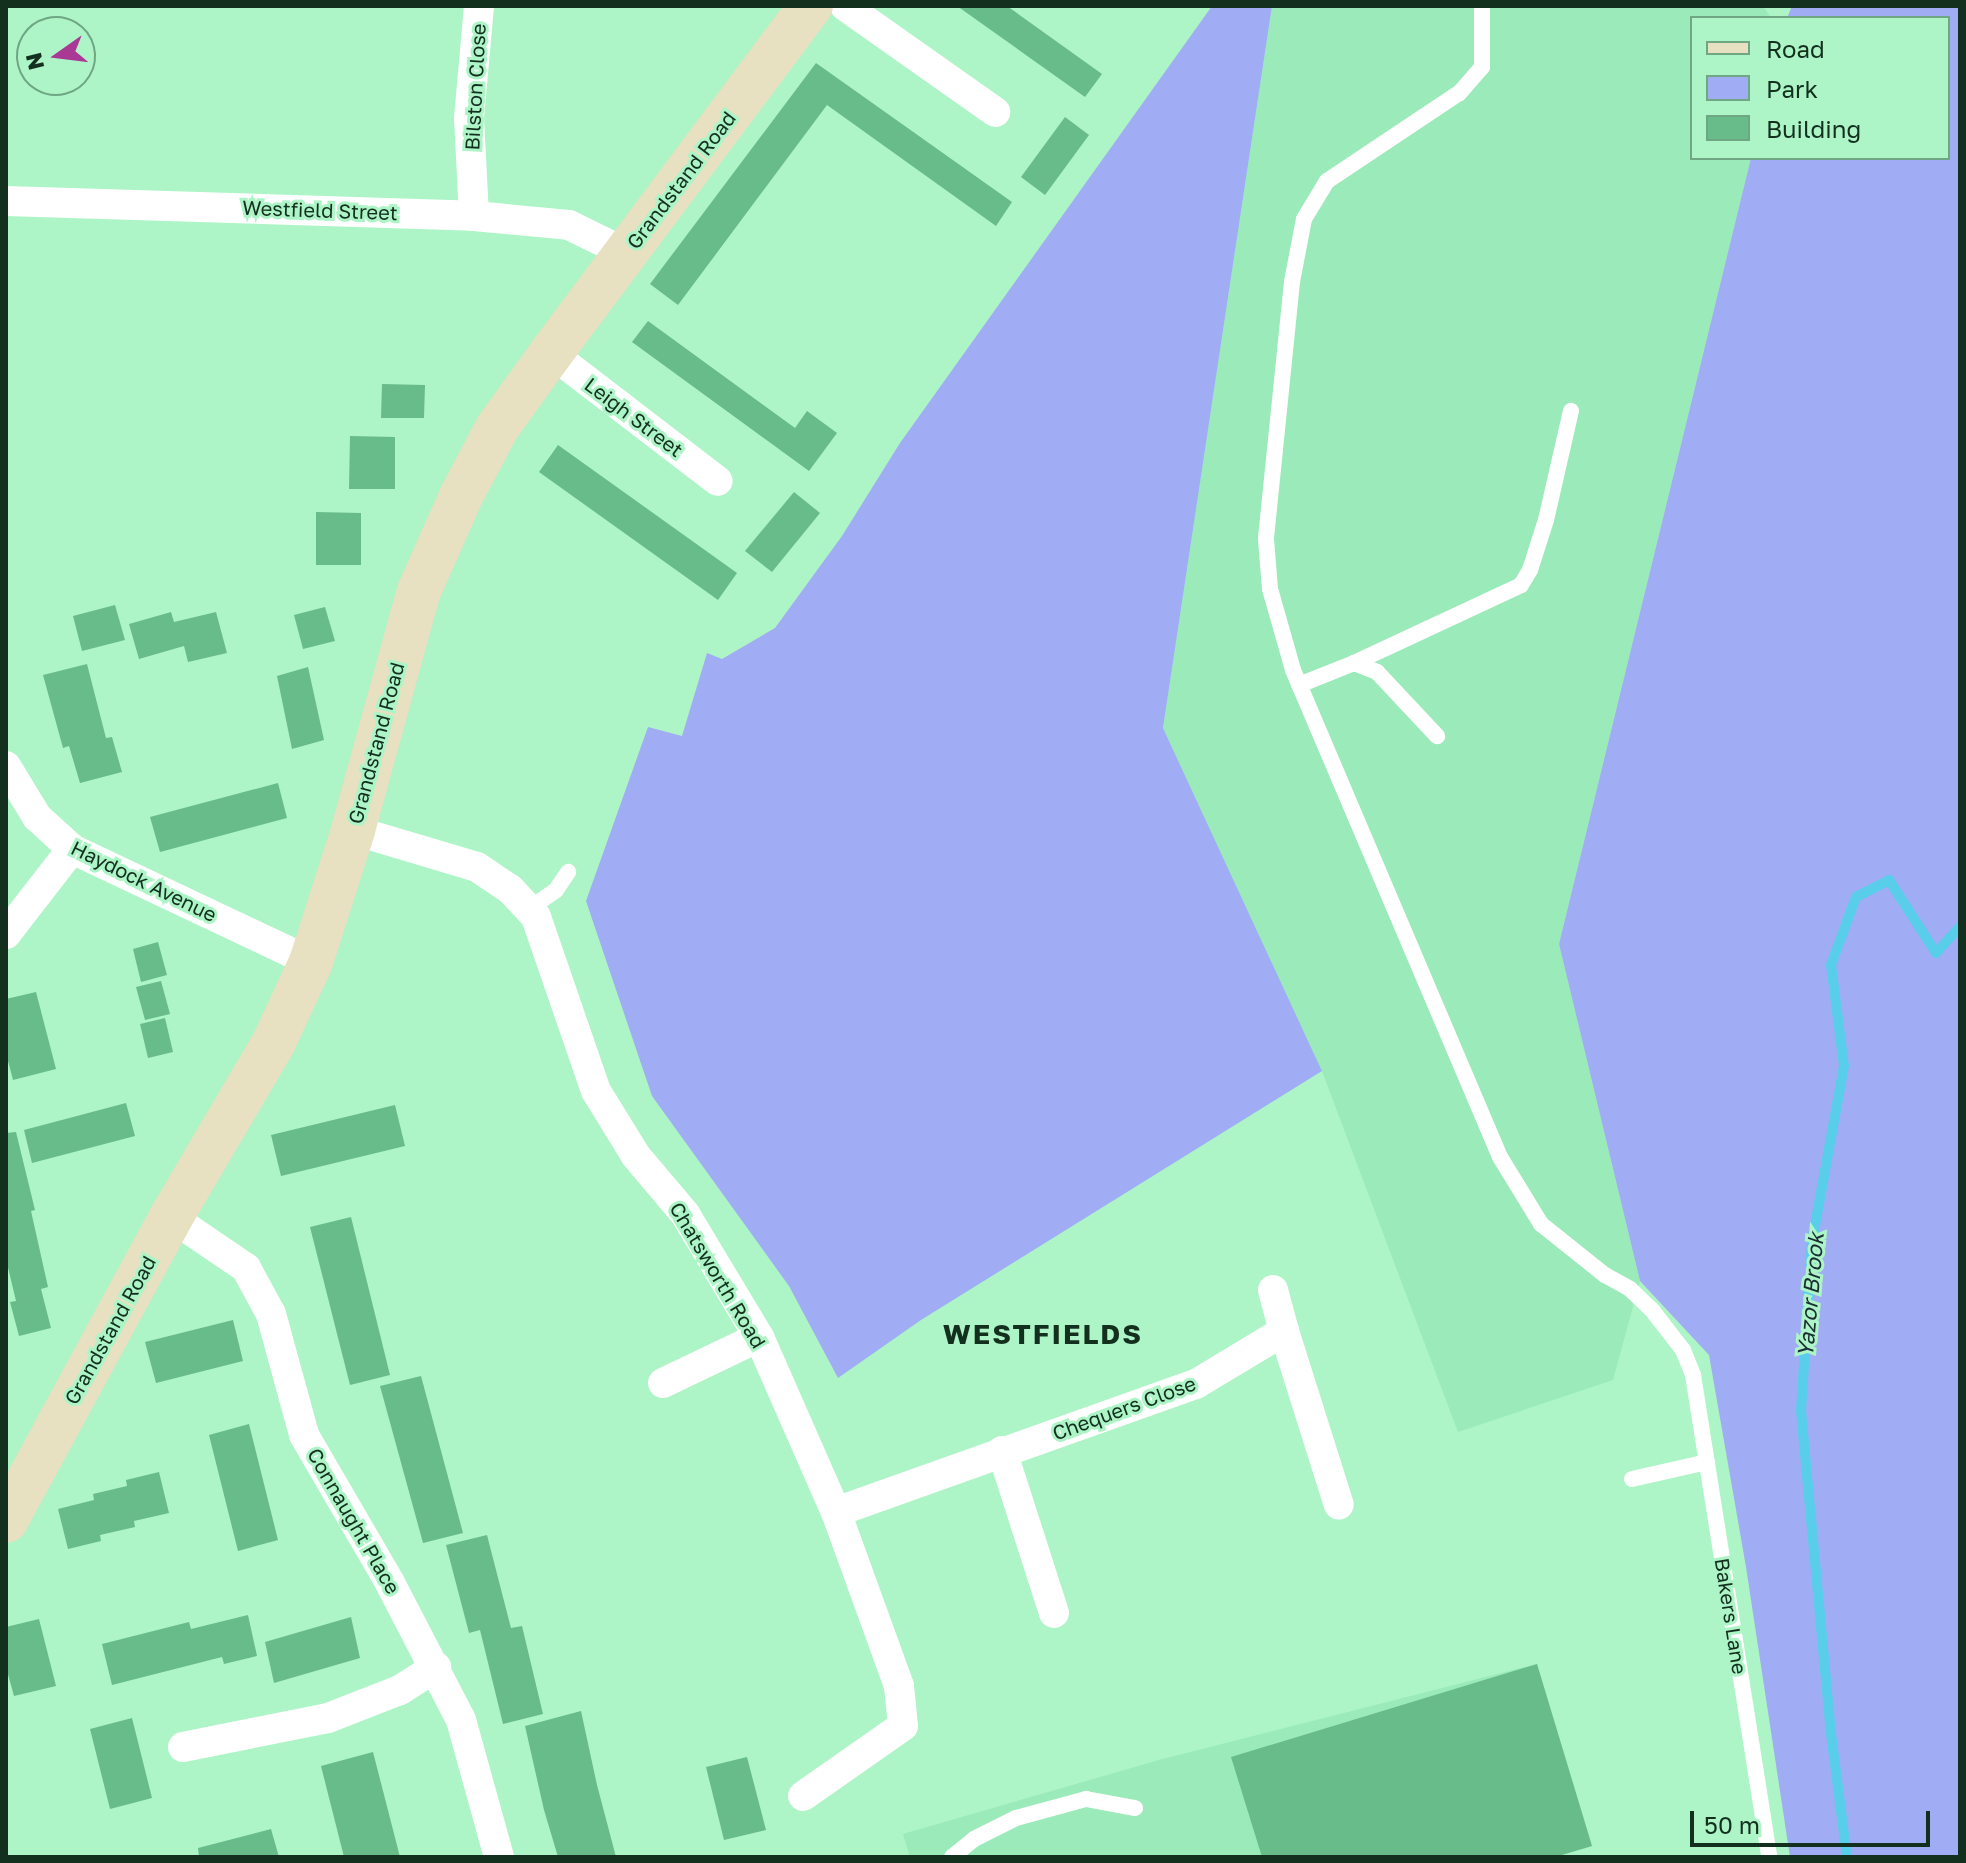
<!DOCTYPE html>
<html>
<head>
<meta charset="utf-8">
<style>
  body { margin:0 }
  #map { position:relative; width:1966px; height:1863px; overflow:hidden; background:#adf4c7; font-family:"Golos Text",sans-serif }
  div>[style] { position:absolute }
  .built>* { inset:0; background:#9beab9 }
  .green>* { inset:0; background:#a0adf4 }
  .stream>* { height:10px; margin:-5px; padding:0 5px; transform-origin:5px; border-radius:5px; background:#59ceea }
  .building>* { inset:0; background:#68bc89 }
  .lane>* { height:16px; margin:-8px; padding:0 8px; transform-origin:8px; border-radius:8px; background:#fff }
  .street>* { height:30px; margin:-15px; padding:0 15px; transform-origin:15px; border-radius:15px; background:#fff }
  .secondary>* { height:44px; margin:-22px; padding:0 22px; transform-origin:22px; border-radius:22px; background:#e7e0c1 }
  span { translate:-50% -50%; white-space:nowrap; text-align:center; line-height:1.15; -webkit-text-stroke:6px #adf4c7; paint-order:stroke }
  .street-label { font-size:20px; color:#13301f }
  .water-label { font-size:22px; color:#1a2f34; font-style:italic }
  .district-label { font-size:28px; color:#13301f; font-weight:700; letter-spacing:2px }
  .frame { position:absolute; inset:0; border:8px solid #13301f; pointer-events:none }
  .legend { position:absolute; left:1690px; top:16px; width:260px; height:144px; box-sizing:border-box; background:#adf4c7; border:2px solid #6fa684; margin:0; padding:10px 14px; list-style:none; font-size:24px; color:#13301f }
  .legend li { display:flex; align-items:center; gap:16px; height:40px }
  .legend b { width:40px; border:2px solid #6fa684 }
  .north { position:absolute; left:16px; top:16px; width:80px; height:80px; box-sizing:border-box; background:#adf4c7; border:2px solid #6fa684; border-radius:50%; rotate:256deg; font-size:22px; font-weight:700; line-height:32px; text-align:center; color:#13301f }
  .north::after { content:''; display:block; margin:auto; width:28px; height:36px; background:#aa3995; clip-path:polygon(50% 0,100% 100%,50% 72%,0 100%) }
  .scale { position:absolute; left:1690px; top:1811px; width:240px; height:36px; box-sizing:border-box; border:4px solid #13301f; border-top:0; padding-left:10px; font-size:24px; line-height:28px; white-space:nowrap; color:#13301f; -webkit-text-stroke:6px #adf4c7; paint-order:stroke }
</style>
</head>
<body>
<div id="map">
  <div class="built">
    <div style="clip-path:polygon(1272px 6px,1763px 6px,1771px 18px,1692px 18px,1692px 158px,1751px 158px,1559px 944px,1640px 1281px,1613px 1380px,1458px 1432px,1322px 1071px,1163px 728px)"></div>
    <div style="clip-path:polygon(1537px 1664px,1592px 1846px,1555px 1857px,910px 1857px,903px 1834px,1159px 1760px)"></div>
  </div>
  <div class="green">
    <div style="clip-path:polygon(1212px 6px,1272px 6px,1163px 728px,1322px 1071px,921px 1320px,838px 1378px,789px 1286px,652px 1096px,586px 901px,648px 727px,682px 736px,707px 653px,722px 659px,775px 628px,842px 536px,900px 443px)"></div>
    <div style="clip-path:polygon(1792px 6px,1960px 6px,1960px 1857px,1790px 1857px,1746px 1567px,1709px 1355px,1640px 1281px,1559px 944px,1751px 158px,1948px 158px,1948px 18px,1787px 18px)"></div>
  </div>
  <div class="stream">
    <div style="left:1847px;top:1857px;width:124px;rotate:-97.4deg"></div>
    <div style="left:1831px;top:1734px;width:324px;rotate:-95.3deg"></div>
    <div style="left:1801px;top:1411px;width:169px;rotate:-86.3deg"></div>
    <div style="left:1812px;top:1242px;width:179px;rotate:-79.7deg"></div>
    <div style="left:1844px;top:1066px;width:102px;rotate:-97.3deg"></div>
    <div style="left:1831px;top:965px;width:72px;rotate:-69.8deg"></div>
    <div style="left:1856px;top:897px;width:37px;rotate:-27deg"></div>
    <div style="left:1889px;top:880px;width:87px;rotate:57.2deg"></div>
    <div style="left:1936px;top:953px;width:36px;rotate:-48deg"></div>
  </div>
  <div class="building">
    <div style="clip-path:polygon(957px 6px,1007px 6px,1102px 74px,1085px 97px)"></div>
    <div style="clip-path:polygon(816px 63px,1012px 202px,996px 226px,827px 105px,678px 305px,650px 284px)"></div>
    <div style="clip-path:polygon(1065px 117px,1089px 135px,1045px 195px,1021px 177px)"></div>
    <div style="clip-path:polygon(648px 321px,795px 428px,807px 411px,837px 433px,809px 471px,632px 342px)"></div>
    <div style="clip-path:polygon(382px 384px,425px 385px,424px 418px,381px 418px)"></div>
    <div style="clip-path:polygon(350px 436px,395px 437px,395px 489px,349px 489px)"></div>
    <div style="clip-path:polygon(558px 445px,737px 573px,718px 600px,539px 472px)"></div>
    <div style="clip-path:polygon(794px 492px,820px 513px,772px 572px,745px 551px)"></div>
    <div style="clip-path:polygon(316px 512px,361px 513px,361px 565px,316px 565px)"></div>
    <div style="clip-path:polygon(115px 605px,125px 640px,82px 651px,73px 616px)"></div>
    <div style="clip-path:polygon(325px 607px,335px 641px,303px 649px,294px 615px)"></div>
    <div style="clip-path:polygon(171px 612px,174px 622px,216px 612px,227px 653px,188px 662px,184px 646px,139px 659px,129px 624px)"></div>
    <div style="clip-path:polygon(87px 664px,106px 738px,112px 737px,122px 772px,80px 783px,69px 746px,63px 748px,43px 675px)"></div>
    <div style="clip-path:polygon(308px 667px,324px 740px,292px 749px,277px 676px)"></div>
    <div style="clip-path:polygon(278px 783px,287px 818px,160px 852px,150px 817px)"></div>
    <div style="clip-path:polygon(158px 942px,167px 975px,141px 982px,133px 949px)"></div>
    <div style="clip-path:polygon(161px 981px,170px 1014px,145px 1020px,136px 987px)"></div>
    <div style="clip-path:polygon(36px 992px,56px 1069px,13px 1080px,6px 1053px,6px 999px)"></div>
    <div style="clip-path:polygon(165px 1018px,173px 1052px,148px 1058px,140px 1024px)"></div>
    <div style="clip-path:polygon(126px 1103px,135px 1136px,32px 1163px,24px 1130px)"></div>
    <div style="clip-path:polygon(395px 1105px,405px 1146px,281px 1176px,271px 1135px)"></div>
    <div style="clip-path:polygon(16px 1132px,35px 1210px,31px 1211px,48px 1287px,41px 1289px,51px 1328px,19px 1336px,10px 1302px,16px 1301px,6px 1259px,6px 1133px)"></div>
    <div style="clip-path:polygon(351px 1217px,390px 1375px,350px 1385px,310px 1227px)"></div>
    <div style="clip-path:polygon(233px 1320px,243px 1361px,156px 1383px,145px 1342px)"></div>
    <div style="clip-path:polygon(421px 1376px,463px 1533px,423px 1543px,380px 1386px)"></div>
    <div style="clip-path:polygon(249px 1424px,278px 1540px,238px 1551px,209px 1435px)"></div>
    <div style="clip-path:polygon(159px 1472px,169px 1513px,134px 1521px,135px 1527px,100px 1535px,101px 1541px,68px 1549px,58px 1509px,94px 1500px,93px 1494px,127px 1486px,126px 1480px)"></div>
    <div style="clip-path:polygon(487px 1535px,511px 1628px,522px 1626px,543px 1714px,503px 1724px,480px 1630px,469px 1633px,446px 1545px)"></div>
    <div style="clip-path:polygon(248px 1615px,257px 1656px,224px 1664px,222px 1657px,112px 1685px,102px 1644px,189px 1622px,191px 1629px)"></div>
    <div style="clip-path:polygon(351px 1617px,360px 1658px,274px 1683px,265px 1642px)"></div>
    <div style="clip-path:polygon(39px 1619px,56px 1686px,14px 1696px,6px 1667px,6px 1627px)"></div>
    <div style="clip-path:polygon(1537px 1664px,1592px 1846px,1555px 1857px,1262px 1857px,1231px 1757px)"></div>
    <div style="clip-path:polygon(581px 1711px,597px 1785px,616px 1857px,558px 1857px,544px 1810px,525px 1726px)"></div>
    <div style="clip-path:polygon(132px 1718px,152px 1798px,110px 1809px,90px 1729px)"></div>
    <div style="clip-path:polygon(373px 1752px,400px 1857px,344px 1857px,321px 1766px)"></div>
    <div style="clip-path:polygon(747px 1757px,766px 1830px,724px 1840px,706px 1767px)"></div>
    <div style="clip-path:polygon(271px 1829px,279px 1857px,199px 1857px,198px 1848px)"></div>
  </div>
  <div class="lane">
    <div style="left:1482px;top:6px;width:61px;rotate:90deg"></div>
    <div style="left:1482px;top:67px;width:35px;rotate:131deg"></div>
    <div style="left:1459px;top:93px;width:159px;rotate:146.3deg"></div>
    <div style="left:1327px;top:181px;width:44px;rotate:121.2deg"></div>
    <div style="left:1304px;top:219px;width:64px;rotate:100.8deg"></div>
    <div style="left:1292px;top:282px;width:258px;rotate:95.8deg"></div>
    <div style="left:1266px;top:539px;width:50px;rotate:85.4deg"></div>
    <div style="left:1270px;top:589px;width:84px;rotate:74.1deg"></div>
    <div style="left:1293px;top:670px;width:529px;rotate:66.97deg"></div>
    <div style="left:1500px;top:1157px;width:79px;rotate:58.5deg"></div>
    <div style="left:1541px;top:1224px;width:82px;rotate:38.6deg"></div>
    <div style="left:1605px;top:1275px;width:29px;rotate:29deg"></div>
    <div style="left:1630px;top:1289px;width:30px;rotate:44deg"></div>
    <div style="left:1652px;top:1310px;width:51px;rotate:52.2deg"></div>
    <div style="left:1683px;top:1350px;width:27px;rotate:68deg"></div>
    <div style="left:1693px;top:1375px;width:488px;rotate:81deg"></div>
    <div style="left:1354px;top:663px;width:184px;rotate:-25deg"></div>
    <div style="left:1521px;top:585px;width:17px;rotate:-59deg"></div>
    <div style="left:1530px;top:570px;width:52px;rotate:-72.3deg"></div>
    <div style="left:1546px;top:520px;width:112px;rotate:-77.1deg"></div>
    <div style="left:1299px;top:685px;width:59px;rotate:-21.8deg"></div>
    <div style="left:1354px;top:663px;width:25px;rotate:21deg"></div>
    <div style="left:1377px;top:672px;width:88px;rotate:46.8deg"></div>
    <div style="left:529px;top:909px;width:33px;rotate:-35deg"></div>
    <div style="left:556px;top:890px;width:22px;rotate:-56deg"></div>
    <div style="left:1632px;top:1479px;width:77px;rotate:-12.8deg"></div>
    <div style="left:952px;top:1857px;width:28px;rotate:-39deg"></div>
    <div style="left:974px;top:1839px;width:47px;rotate:-26.6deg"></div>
    <div style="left:1016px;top:1818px;width:73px;rotate:-15.2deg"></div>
    <div style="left:1086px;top:1799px;width:50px;rotate:10.4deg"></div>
  </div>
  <div class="street">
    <div style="left:845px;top:6px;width:184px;rotate:35.2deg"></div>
    <div style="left:6px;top:201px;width:468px;rotate:1.8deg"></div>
    <div style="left:474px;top:216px;width:95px;rotate:5.4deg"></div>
    <div style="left:569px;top:225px;width:64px;rotate:26.2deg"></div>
    <div style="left:474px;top:216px;width:98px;rotate:-92.9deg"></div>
    <div style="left:469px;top:118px;width:112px;rotate:-84.9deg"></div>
    <div style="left:551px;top:353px;width:210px;rotate:37.5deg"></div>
    <div style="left:6px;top:766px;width:60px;rotate:58.7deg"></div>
    <div style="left:37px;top:817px;width:47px;rotate:42.4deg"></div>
    <div style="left:72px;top:849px;width:264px;rotate:25.3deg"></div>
    <div style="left:353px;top:830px;width:129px;rotate:16.6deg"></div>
    <div style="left:477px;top:867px;width:40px;rotate:34deg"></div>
    <div style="left:510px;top:889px;width:38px;rotate:47deg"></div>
    <div style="left:536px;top:917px;width:184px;rotate:71deg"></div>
    <div style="left:596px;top:1091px;width:76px;rotate:58.4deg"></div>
    <div style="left:636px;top:1156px;width:76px;rotate:49.8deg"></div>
    <div style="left:685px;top:1214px;width:144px;rotate:59deg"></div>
    <div style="left:759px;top:1337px;width:191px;rotate:66.3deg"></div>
    <div style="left:836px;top:1512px;width:185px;rotate:70.1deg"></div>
    <div style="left:899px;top:1686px;width:40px;rotate:84.3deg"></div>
    <div style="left:903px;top:1726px;width:122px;rotate:145deg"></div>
    <div style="left:6px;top:934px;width:108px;rotate:-52.2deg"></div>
    <div style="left:171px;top:1217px;width:91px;rotate:34.2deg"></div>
    <div style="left:246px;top:1268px;width:52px;rotate:61.5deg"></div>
    <div style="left:271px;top:1314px;width:125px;rotate:74.7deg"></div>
    <div style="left:304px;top:1435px;width:171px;rotate:59.8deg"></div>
    <div style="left:390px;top:1583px;width:154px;rotate:62.6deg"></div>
    <div style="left:461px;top:1720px;width:142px;rotate:74.5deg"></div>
    <div style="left:1273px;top:1290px;width:42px;rotate:75deg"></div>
    <div style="left:663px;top:1383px;width:106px;rotate:-25.6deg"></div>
    <div style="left:1002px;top:1451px;width:170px;rotate:72.2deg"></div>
    <div style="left:836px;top:1512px;width:382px;rotate:-19.6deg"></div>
    <div style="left:1196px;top:1384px;width:103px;rotate:-31.1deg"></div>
    <div style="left:1284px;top:1331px;width:182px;rotate:72.5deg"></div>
    <div style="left:183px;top:1747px;width:148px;rotate:-11.3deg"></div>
    <div style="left:328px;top:1718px;width:77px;rotate:-21.3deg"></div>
    <div style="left:400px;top:1690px;width:43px;rotate:-32.6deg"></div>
  </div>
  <div class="secondary">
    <div style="left:6px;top:1521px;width:346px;rotate:-61.5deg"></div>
    <div style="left:171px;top:1217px;width:203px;rotate:-59.5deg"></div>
    <div style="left:274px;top:1042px;width:88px;rotate:-65.2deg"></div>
    <div style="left:311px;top:962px;width:139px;rotate:-72.3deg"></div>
    <div style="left:353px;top:830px;width:248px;rotate:-74.6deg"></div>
    <div style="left:419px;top:591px;width:104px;rotate:-66.1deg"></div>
    <div style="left:461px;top:496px;width:77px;rotate:-62.1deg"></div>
    <div style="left:497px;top:428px;width:92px;rotate:-54.2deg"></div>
    <div style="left:551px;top:353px;width:434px;rotate:-53.2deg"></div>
  </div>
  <div class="street-label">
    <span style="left:475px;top:87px;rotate:-87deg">Bilston Close</span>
    <span style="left:681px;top:180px;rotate:-53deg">Grandstand Road</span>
    <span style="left:320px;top:210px;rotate:2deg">Westfield Street</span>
    <span style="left:634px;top:417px;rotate:37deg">Leigh Street</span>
    <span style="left:376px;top:743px;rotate:-75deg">Grandstand Road</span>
    <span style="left:144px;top:881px;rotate:26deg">Haydock Avenue</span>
    <span style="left:718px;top:1275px;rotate:59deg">Chatsworth Road</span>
    <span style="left:110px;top:1330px;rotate:-61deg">Grandstand Road</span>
    <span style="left:1124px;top:1408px;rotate:-20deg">Chequers Close</span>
    <span style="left:354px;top:1521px;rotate:60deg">Connaught Place</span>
    <span style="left:1731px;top:1616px;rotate:81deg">Bakers Lane</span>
  </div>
  <div class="water-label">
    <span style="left:1810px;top:1295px;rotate:-85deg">Yazor Brook</span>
  </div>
  <div class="district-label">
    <span style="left:1043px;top:1334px">WESTFIELDS</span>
  </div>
  <div class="frame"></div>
  <ul class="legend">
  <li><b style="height:10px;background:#e7e0c1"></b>Road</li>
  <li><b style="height:22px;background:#a0adf4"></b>Park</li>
  <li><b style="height:22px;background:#68bc89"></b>Building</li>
  </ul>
  <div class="north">N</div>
  <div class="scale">50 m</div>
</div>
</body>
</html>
